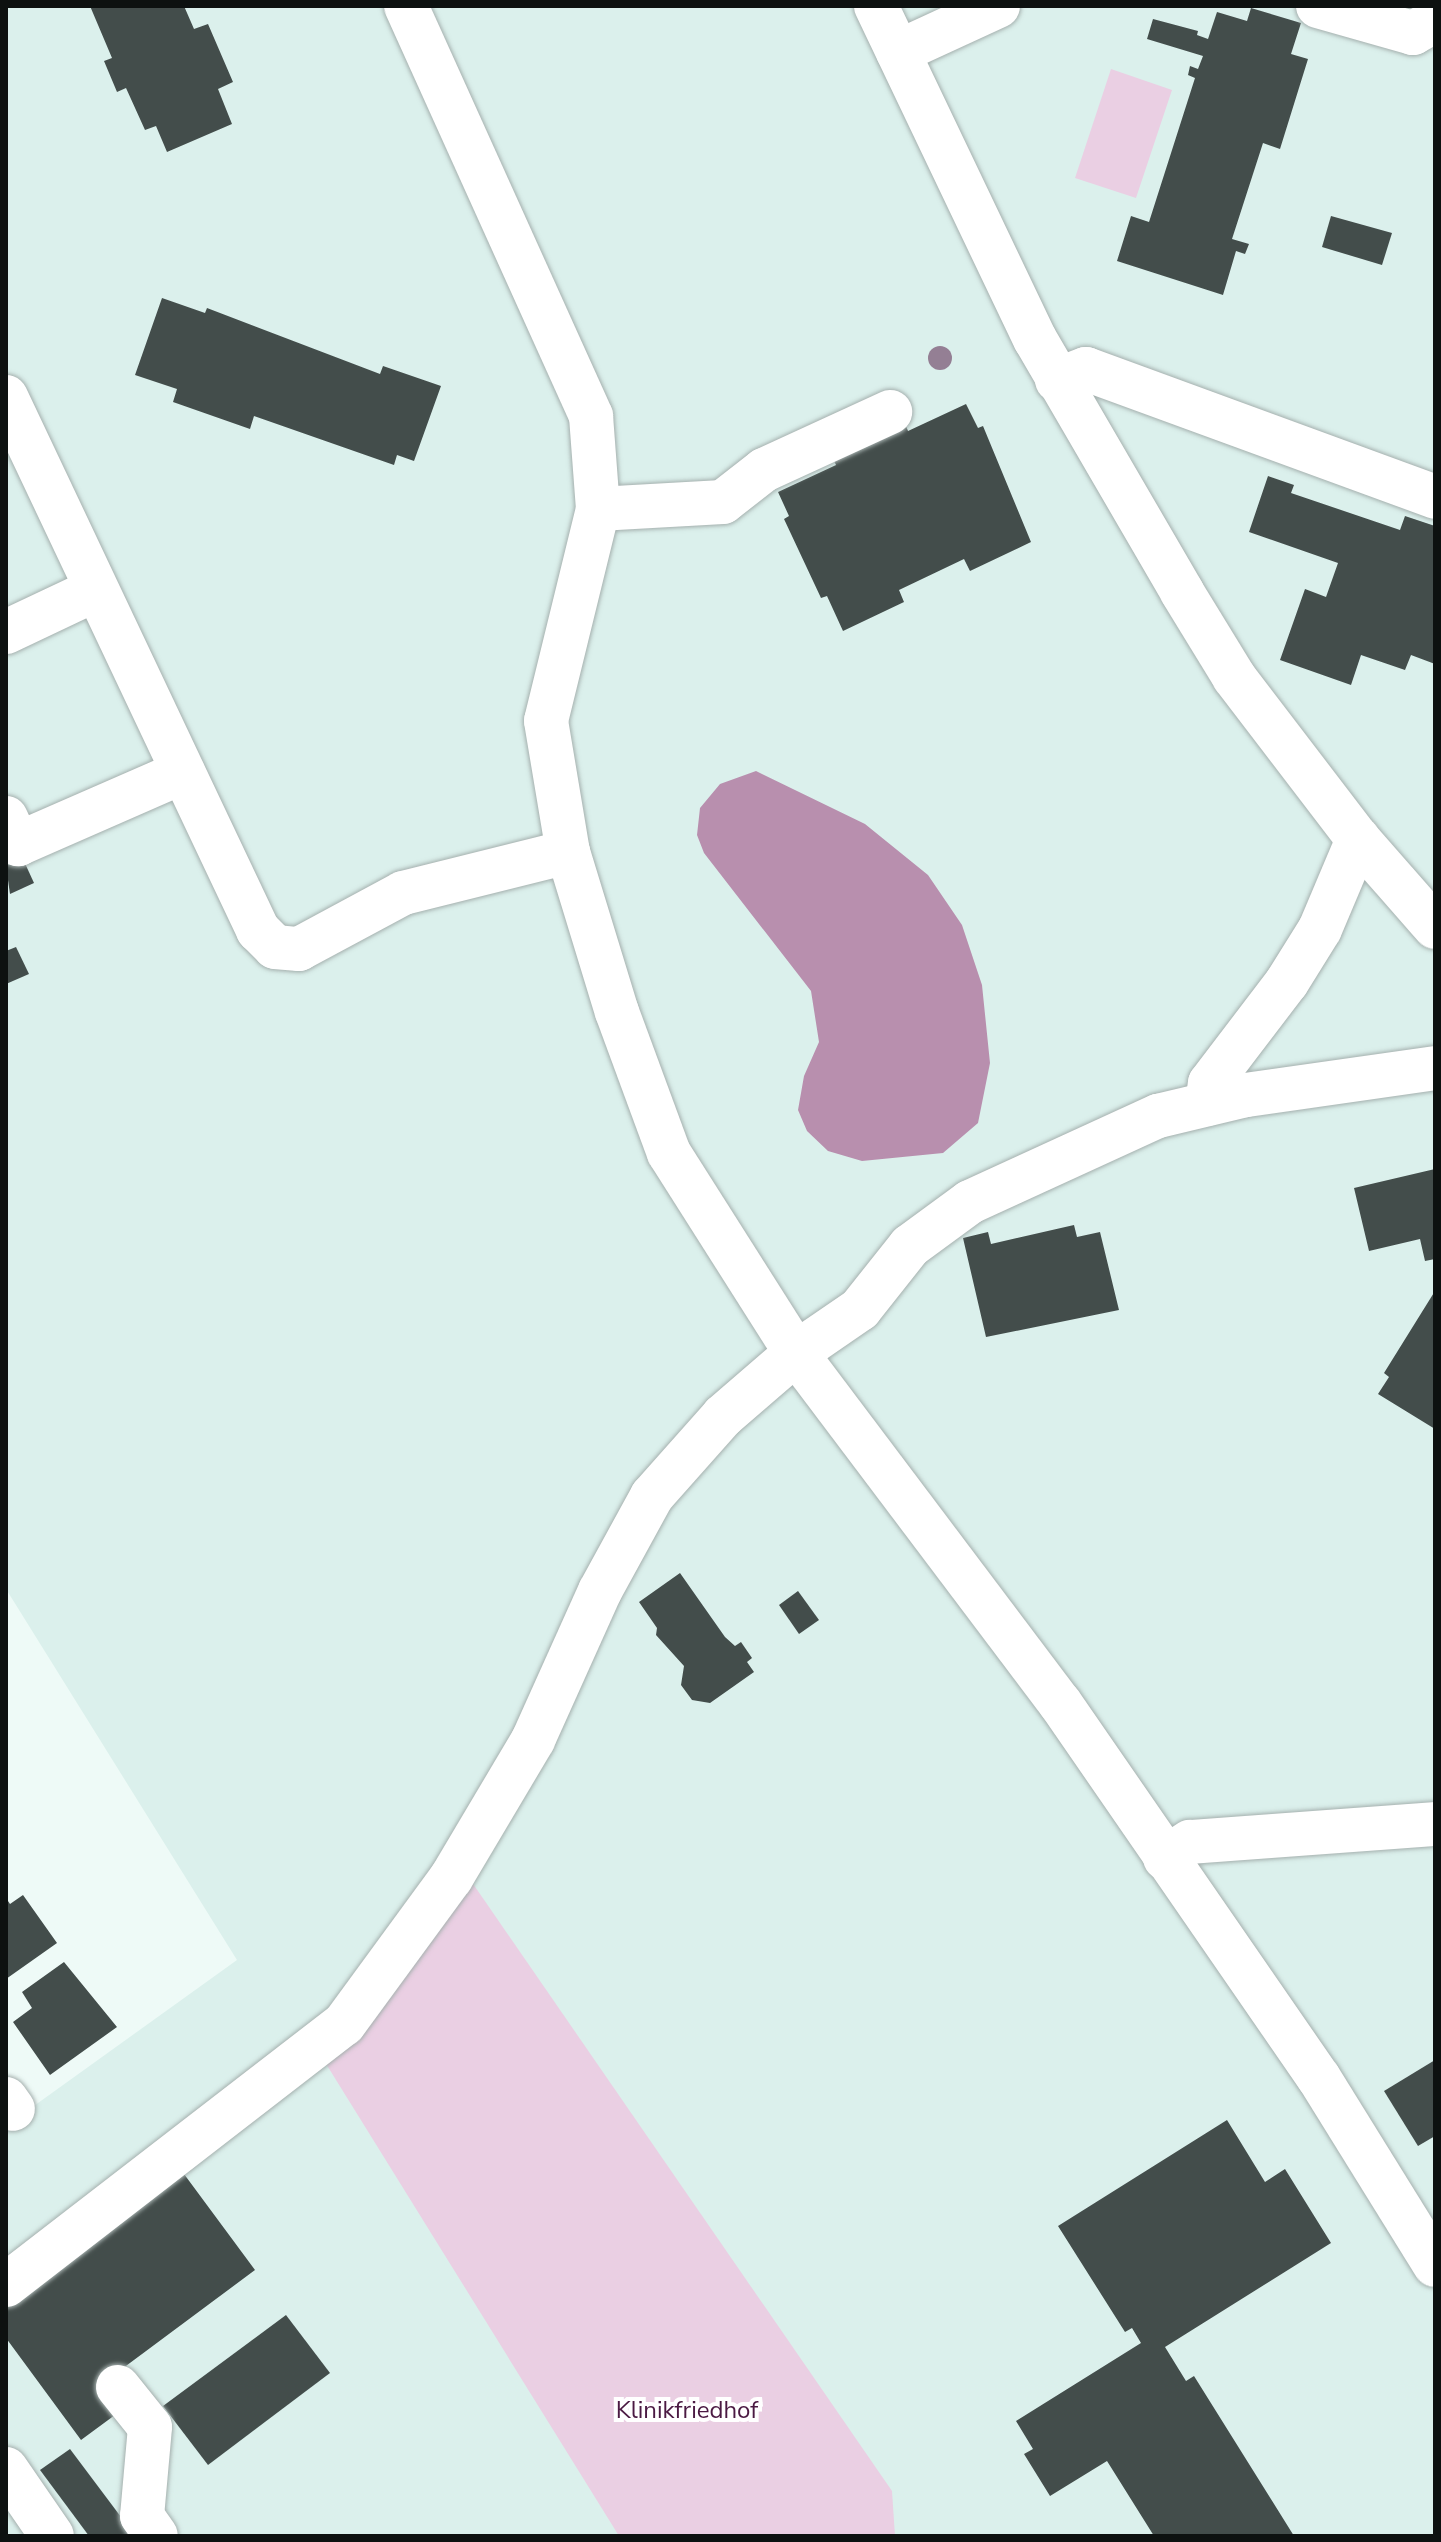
<!DOCTYPE html>
<html>
<head>
<meta charset="utf-8">
<style>
  body { margin:0 }
  #map { position:relative; width:1441px; height:2542px; overflow:hidden; background:#eefaf7; font-family:"Nunito Sans",sans-serif }
  div>[style] { position:absolute }
  .built>* { inset:0; background:#dbf0ec }
  .green>* { inset:0; background:#eacfe3 }
  .water>* { inset:0; background:#b88fae }
  .building>* { inset:0; background:#434d4b }
  .roads { filter:drop-shadow(0 0 2px #a5b0ae) drop-shadow(0 0 2px #a5b0ae) }
  .minor>* { height:44px; margin:-22px; padding:0 22px; transform-origin:22px; border-radius:22px; background:#fff }
  .trees>* { width:24px; height:24px; margin:-12px; border-radius:50%; background:#947f94 }
  span { translate:-50% -50%; white-space:nowrap; text-align:center; line-height:1.15; -webkit-text-stroke:8px #fff; paint-order:stroke }
  .park-label { font-size:24px; color:#4b1a43 }
  .frame { position:absolute; inset:0; border:8px solid #0d1110; pointer-events:none }
</style>
</head>
<body>
<div id="map">
  <div class="built">
    <div style="clip-path:polygon(6px 6px,1435px 6px,1435px 2536px,6px 2536px,6px 2126px,237px 1960px,6px 1589px)"></div>
  </div>
  <div class="green">
    <div style="clip-path:polygon(1111px 69px,1172px 90px,1136px 198px,1075px 178px)"></div>
    <div style="clip-path:polygon(469px 1878px,892px 2491px,895px 2536px,619px 2536px,323px 2059px)"></div>
  </div>
  <div class="water">
    <div style="clip-path:polygon(756px 771px,865px 824px,928px 875px,962px 925px,982px 985px,990px 1063px,978px 1123px,943px 1153px,862px 1161px,828px 1151px,807px 1131px,798px 1110px,804px 1076px,819px 1042px,811px 991px,704px 853px,697px 835px,700px 808px,720px 784px)"></div>
  </div>
  <div class="building">
    <div style="clip-path:polygon(90px 6px,184px 6px,194px 29px,208px 24px,233px 82px,218px 89px,232px 124px,167px 152px,156px 126px,145px 130px,126px 88px,117px 92px,104px 61px,112px 58px)"></div>
    <div style="clip-path:polygon(1251px 8px,1301px 23px,1291px 54px,1308px 59px,1280px 149px,1263px 143px,1232px 239px,1249px 244px,1245px 254px,1236px 251px,1223px 295px,1117px 261px,1131px 216px,1149px 222px,1195px 78px,1188px 75px,1190px 66px,1198px 69px,1203px 56px,1147px 39px,1153px 19px,1198px 31px,1197px 35px,1208px 39px,1217px 12px,1247px 21px)"></div>
    <div style="clip-path:polygon(1331px 216px,1392px 233px,1382px 265px,1322px 247px)"></div>
    <div style="clip-path:polygon(162px 298px,205px 313px,207px 308px,380px 374px,383px 366px,441px 386px,414px 461px,397px 455px,394px 465px,254px 416px,250px 429px,173px 402px,177px 389px,135px 375px)"></div>
    <div style="clip-path:polygon(966px 404px,978px 428px,983px 426px,1031px 542px,970px 571px,964px 559px,899px 590px,904px 602px,843px 631px,827px 596px,821px 598px,784px 519px,789px 516px,778px 492px,836px 465px,827px 446px,900px 412px,908px 431px)"></div>
    <div style="clip-path:polygon(1268px 476px,1294px 485px,1291px 493px,1400px 530px,1405px 516px,1435px 526px,1435px 664px,1411px 655px,1405px 670px,1361px 655px,1351px 685px,1280px 660px,1305px 589px,1326px 597px,1338px 563px,1249px 532px)"></div>
    <div style="clip-path:polygon(23px 859px,34px 883px,10px 894px,6px 866px)"></div>
    <div style="clip-path:polygon(16px 947px,29px 974px,6px 984px,6px 951px)"></div>
    <div style="clip-path:polygon(1435px 1169px,1435px 1259px,1425px 1261px,1420px 1239px,1369px 1251px,1354px 1188px)"></div>
    <div style="clip-path:polygon(1074px 1225px,1077px 1237px,1100px 1232px,1119px 1310px,986px 1337px,963px 1238px,988px 1232px,991px 1244px)"></div>
    <div style="clip-path:polygon(1435px 1291px,1435px 1429px,1378px 1394px,1389px 1377px,1384px 1373px)"></div>
    <div style="clip-path:polygon(680px 1573px,725px 1637px,735px 1646px,741px 1642px,752px 1658px,747px 1662px,754px 1672px,710px 1703px,692px 1700px,681px 1685px,684px 1666px,656px 1635px,657px 1628px,639px 1602px)"></div>
    <div style="clip-path:polygon(798px 1591px,819px 1620px,799px 1634px,779px 1605px)"></div>
    <div style="clip-path:polygon(23px 1895px,57px 1943px,6px 1979px,6px 1898px,10px 1904px)"></div>
    <div style="clip-path:polygon(64px 1962px,117px 2027px,50px 2075px,13px 2022px,32px 2008px,22px 1992px)"></div>
    <div style="clip-path:polygon(1435px 2060px,1435px 2136px,1418px 2146px,1384px 2091px)"></div>
    <div style="clip-path:polygon(1227px 2120px,1265px 2182px,1285px 2169px,1331px 2243px,1165px 2347px,1186px 2381px,1194px 2376px,1294px 2536px,1154px 2536px,1107px 2461px,1050px 2496px,1024px 2454px,1033px 2449px,1016px 2421px,1141px 2343px,1132px 2328px,1125px 2332px,1058px 2226px)"></div>
    <div style="clip-path:polygon(184px 2174px,255px 2270px,99px 2386px,119px 2412px,81px 2440px,6px 2338px,6px 2307px)"></div>
    <div style="clip-path:polygon(286px 2315px,330px 2373px,208px 2465px,163px 2406px)"></div>
    <div style="clip-path:polygon(70px 2449px,124px 2521px,135px 2536px,89px 2536px,40px 2470px)"></div>
  </div>
  <div class="roads">
    <div class="minor">
      <div style="left:406px;top:6px;width:450px;rotate:65.7deg"></div>
      <div style="left:591px;top:416px;width:93px;rotate:85.7deg"></div>
      <div style="left:598px;top:509px;width:218px;rotate:103.8deg"></div>
      <div style="left:546px;top:721px;width:133px;rotate:80.5deg"></div>
      <div style="left:568px;top:852px;width:167px;rotate:73deg"></div>
      <div style="left:617px;top:1012px;width:150px;rotate:69.8deg"></div>
      <div style="left:669px;top:1153px;width:237px;rotate:57.6deg"></div>
      <div style="left:796px;top:1353px;width:438px;rotate:53deg"></div>
      <div style="left:1060px;top:1703px;width:456px;rotate:55.4deg"></div>
      <div style="left:1319px;top:2078px;width:220px;rotate:58.2deg"></div>
      <div style="left:876px;top:6px;width:369px;rotate:64.5deg"></div>
      <div style="left:1035px;top:339px;width:293px;rotate:59.8deg"></div>
      <div style="left:1182px;top:592px;width:100px;rotate:58.5deg"></div>
      <div style="left:1234px;top:677px;width:204px;rotate:52.6deg"></div>
      <div style="left:1358px;top:839px;width:117px;rotate:48.8deg"></div>
      <div style="left:1318px;top:6px;width:99px;rotate:15.9deg"></div>
      <div style="left:1413px;top:33px;width:25px;rotate:-29deg"></div>
      <div style="left:898px;top:52px;width:110px;rotate:-24.7deg"></div>
      <div style="left:1057px;top:380px;width:31px;rotate:-21deg"></div>
      <div style="left:1086px;top:369px;width:372px;rotate:20.1deg"></div>
      <div style="left:6px;top:397px;width:590px;rotate:64.7deg"></div>
      <div style="left:258px;top:930px;width:24px;rotate:45deg"></div>
      <div style="left:275px;top:947px;width:24px;rotate:5deg"></div>
      <div style="left:299px;top:949px;width:118px;rotate:-28.3deg"></div>
      <div style="left:403px;top:893px;width:170px;rotate:-14deg"></div>
      <div style="left:598px;top:509px;width:125px;rotate:-3.2deg"></div>
      <div style="left:723px;top:502px;width:52px;rotate:-38deg"></div>
      <div style="left:764px;top:470px;width:139px;rotate:-24.7deg"></div>
      <div style="left:6px;top:632px;width:98px;rotate:-25.3deg"></div>
      <div style="left:6px;top:818px;width:29px;rotate:65deg"></div>
      <div style="left:18px;top:844px;width:180px;rotate:-23.6deg"></div>
      <div style="left:1207px;top:1104px;width:21px;rotate:-82deg"></div>
      <div style="left:1210px;top:1083px;width:127px;rotate:-52.7deg"></div>
      <div style="left:1287px;top:982px;width:62px;rotate:-58.1deg"></div>
      <div style="left:1320px;top:929px;width:98px;rotate:-67.1deg"></div>
      <div style="left:1165px;top:1858px;width:30px;rotate:-33deg"></div>
      <div style="left:1190px;top:1842px;width:246px;rotate:-4.2deg"></div>
      <div style="left:6px;top:2099px;width:12px;rotate:55deg"></div>
      <div style="left:6px;top:2285px;width:427px;rotate:-37.7deg"></div>
      <div style="left:344px;top:2024px;width:181px;rotate:-53.8deg"></div>
      <div style="left:451px;top:1878px;width:161px;rotate:-59.3deg"></div>
      <div style="left:533px;top:1740px;width:163px;rotate:-65.8deg"></div>
      <div style="left:600px;top:1591px;width:108px;rotate:-61.3deg"></div>
      <div style="left:652px;top:1496px;width:107px;rotate:-48.4deg"></div>
      <div style="left:723px;top:1416px;width:96px;rotate:-40.8deg"></div>
      <div style="left:796px;top:1353px;width:78px;rotate:-34.5deg"></div>
      <div style="left:860px;top:1309px;width:80px;rotate:-51.6deg"></div>
      <div style="left:910px;top:1246px;width:74px;rotate:-36.3deg"></div>
      <div style="left:970px;top:1202px;width:207px;rotate:-24.6deg"></div>
      <div style="left:1158px;top:1116px;width:90px;rotate:-13.4deg"></div>
      <div style="left:1246px;top:1095px;width:191px;rotate:-8.1deg"></div>
      <div style="left:118px;top:2387px;width:51px;rotate:51.3deg"></div>
      <div style="left:150px;top:2427px;width:89px;rotate:95.1deg"></div>
      <div style="left:142px;top:2516px;width:24px;rotate:55deg"></div>
      <div style="left:6px;top:2469px;width:81px;rotate:55.5deg"></div>
    </div>
  </div>
  <div class="trees">
    <div style="left:940px;top:358px"></div>
  </div>
  <div class="park-label">
    <span style="left:687px;top:2411px">Klinikfriedhof</span>
  </div>
  <div class="frame"></div>
</div>
</body>
</html>
